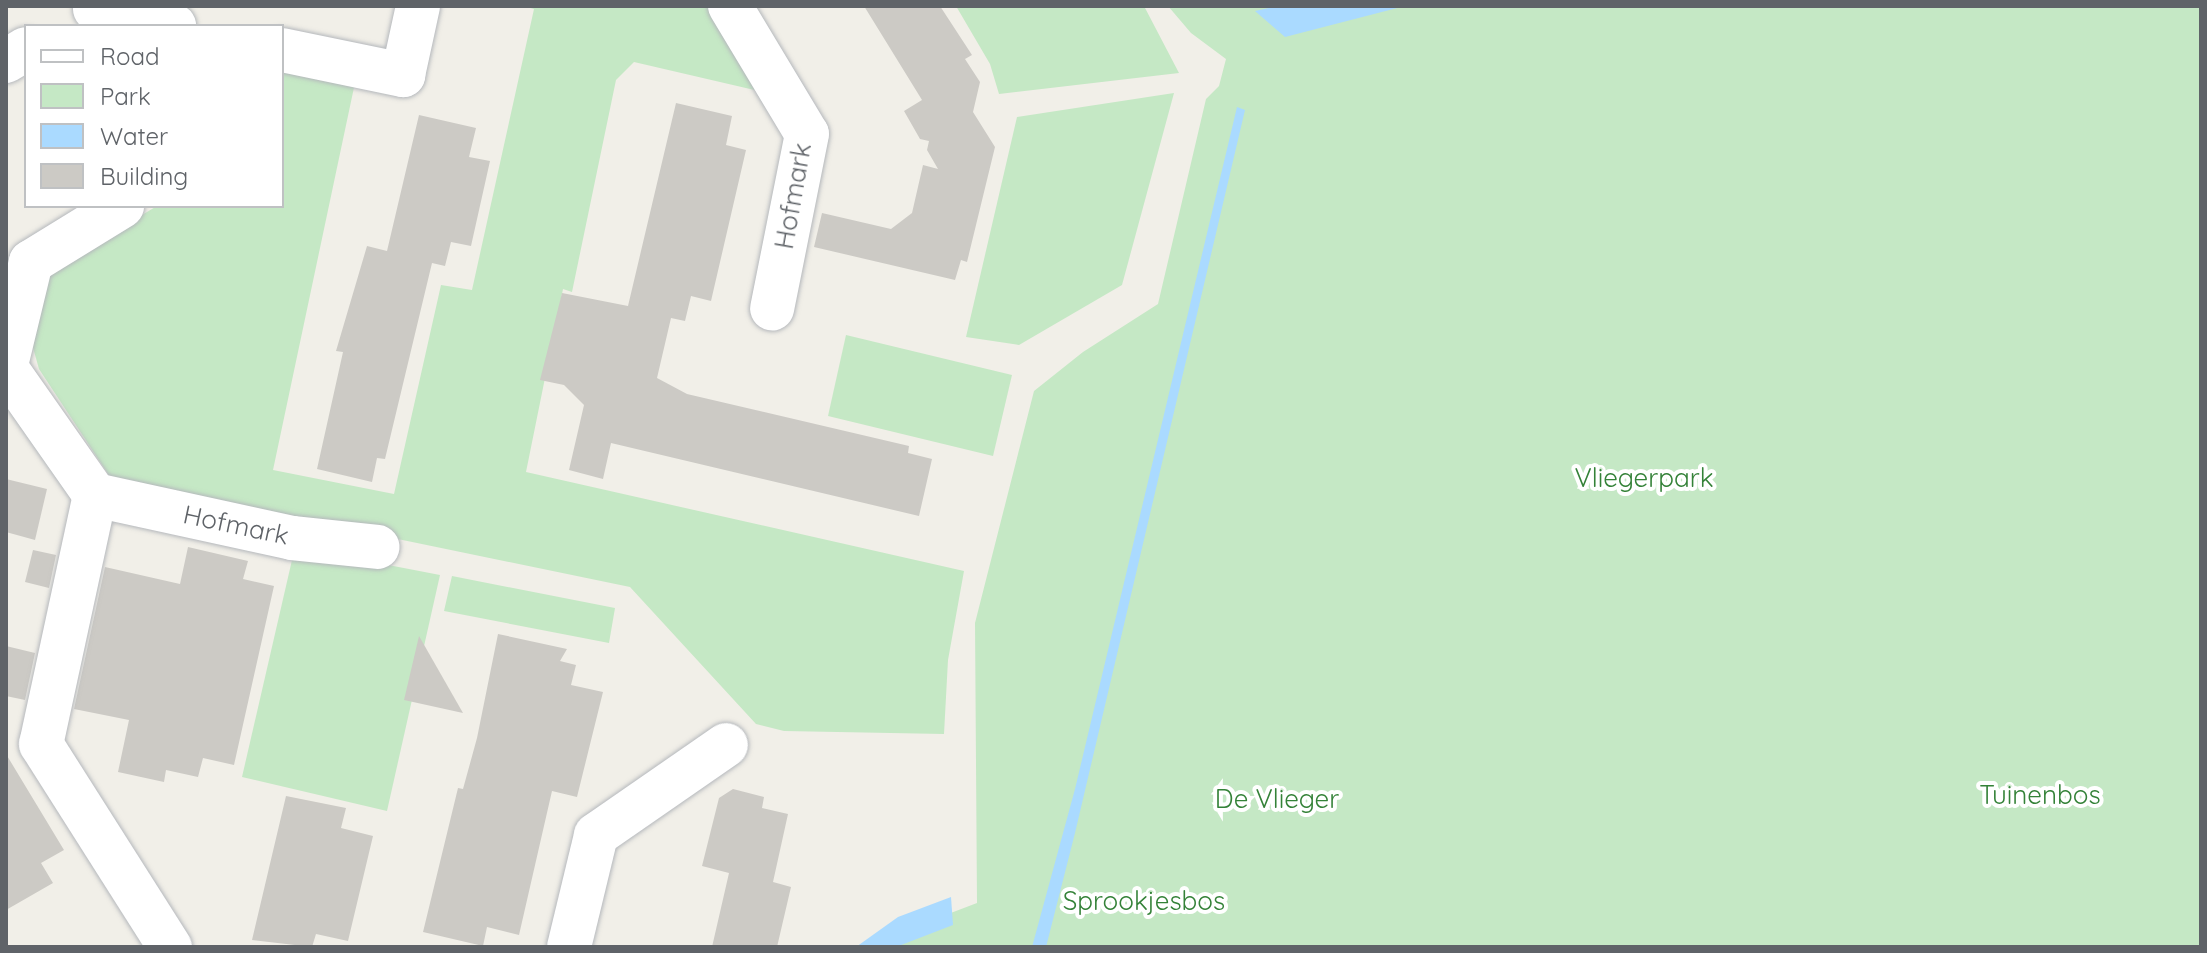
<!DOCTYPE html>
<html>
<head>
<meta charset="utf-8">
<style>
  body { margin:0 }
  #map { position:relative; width:2207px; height:953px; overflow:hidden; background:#f1efe8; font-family:Quicksand,sans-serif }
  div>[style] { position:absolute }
  .green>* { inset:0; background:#c5e8c5 }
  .water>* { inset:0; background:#aadaff }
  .building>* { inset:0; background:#cccac5 }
  .roads { filter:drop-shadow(0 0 2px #b5b8bc) drop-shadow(0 0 2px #b5b8bc) }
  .minor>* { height:44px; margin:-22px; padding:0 22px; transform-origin:22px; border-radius:22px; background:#fff }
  span { translate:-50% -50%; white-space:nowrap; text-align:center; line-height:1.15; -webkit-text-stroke:8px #fff; paint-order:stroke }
  .street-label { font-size:26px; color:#5f6368 }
  .park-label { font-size:26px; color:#348238 }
  .frame { position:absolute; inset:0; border:8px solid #5f6368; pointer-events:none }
  .legend { position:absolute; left:24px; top:24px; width:260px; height:184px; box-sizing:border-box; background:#fff; border:2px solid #bfc1c3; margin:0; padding:10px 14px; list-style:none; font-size:24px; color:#5f6368 }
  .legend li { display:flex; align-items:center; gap:16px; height:40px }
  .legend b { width:40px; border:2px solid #bfc1c3 }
</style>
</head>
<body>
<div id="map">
  <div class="green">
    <div style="clip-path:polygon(523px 6px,712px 6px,763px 92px,634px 62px,616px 80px,572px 292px,563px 289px,526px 472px,964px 571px,948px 660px,944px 734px,784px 731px,756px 724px,630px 587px,112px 480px,39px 369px,30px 337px,45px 282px,60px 264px,157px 206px,282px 206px,282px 63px,356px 78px,273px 470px,394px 494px,441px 285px,472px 290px,534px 9px)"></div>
    <div style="clip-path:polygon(956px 6px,1144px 6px,1179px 73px,999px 94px,990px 64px)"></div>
    <div style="clip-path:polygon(1168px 6px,2201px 6px,2201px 947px,879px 947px,893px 935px,977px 903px,975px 623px,1034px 391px,1083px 352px,1158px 304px,1206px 99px,1219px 86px,1226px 59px,1191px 33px)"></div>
    <div style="clip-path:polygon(1174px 93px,1122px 285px,1019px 345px,966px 337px,1017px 117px)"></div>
    <div style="clip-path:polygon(846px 335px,1012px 375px,993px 456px,828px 416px)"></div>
    <div style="clip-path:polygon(295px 547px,440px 575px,387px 811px,242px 777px)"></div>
    <div style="clip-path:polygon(452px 576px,615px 608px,609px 643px,444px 611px)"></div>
  </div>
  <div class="water">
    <div style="clip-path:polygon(1277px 6px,1405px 6px,1285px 37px,1255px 11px)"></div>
    <div style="clip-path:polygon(1237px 107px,1245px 110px,1075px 833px,1046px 947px,1032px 947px,1075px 789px)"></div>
    <div style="clip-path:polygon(951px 897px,953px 925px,896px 947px,856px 947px,898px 917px)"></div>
  </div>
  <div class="building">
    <div style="clip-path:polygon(864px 6px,940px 6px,972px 55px,965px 59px,980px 82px,973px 112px,995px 147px,967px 262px,961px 260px,955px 280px,814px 247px,822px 213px,891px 229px,912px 213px,923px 165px,938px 169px,927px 150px,929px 141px,920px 139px,904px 111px,922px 100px)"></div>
    <div style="clip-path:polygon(676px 103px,732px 116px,726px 145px,746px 150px,711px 301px,691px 296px,685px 321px,671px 318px,657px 378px,687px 394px,909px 446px,908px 453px,932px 459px,919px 516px,611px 443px,603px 479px,569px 470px,584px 405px,564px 385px,540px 380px,562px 293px,628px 306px)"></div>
    <div style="clip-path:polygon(419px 115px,476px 128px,469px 157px,490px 161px,471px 246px,451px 242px,445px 266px,432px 263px,385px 459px,377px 458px,372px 482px,317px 469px,343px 352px,336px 351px,367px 246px,387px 251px)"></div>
    <div style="clip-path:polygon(6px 479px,47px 489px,35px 540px,6px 532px)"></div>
    <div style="clip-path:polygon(188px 547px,248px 561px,243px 579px,274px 586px,234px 765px,203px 758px,198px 777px,166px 770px,164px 782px,118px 772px,129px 720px,74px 709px,105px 567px,180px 584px)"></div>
    <div style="clip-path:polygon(33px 550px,56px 555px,49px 588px,25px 582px)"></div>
    <div style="clip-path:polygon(498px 634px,567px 649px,560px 661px,576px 665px,571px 685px,603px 692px,577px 797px,552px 791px,519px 935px,487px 927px,483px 946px,423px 932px,458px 788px,463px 789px,477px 738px)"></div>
    <div style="clip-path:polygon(419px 636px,463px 713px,404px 700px)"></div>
    <div style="clip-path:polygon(6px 646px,35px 653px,25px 700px,6px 696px)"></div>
    <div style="clip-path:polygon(6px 754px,64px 850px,41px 863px,53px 883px,6px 910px)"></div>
    <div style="clip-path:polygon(733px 789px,764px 797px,762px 808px,788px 814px,773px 882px,791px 887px,777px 947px,712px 947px,729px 873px,702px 866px,719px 798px)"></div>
    <div style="clip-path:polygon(286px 796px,346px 808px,341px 828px,373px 836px,348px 941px,316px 934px,312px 947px,252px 940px)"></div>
  </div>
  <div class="roads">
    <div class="minor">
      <div style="left:730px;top:6px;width:149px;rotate:59deg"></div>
      <div style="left:807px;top:134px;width:178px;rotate:101.3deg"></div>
      <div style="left:95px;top:9px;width:81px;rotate:12.1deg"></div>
      <div style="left:282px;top:50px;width:124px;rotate:11.7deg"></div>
      <div style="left:403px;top:75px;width:71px;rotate:-77.7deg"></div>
      <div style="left:6px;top:61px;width:23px;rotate:-31deg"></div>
      <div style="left:6px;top:365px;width:106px;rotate:-76.4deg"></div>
      <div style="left:31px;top:262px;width:107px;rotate:-31.6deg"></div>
      <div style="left:6px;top:368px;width:155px;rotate:55deg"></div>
      <div style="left:95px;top:495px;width:255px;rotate:102.2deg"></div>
      <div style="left:41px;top:744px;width:241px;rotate:57.6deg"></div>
      <div style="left:95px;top:495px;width:202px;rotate:12.3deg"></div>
      <div style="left:292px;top:538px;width:86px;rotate:6deg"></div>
      <div style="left:569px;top:947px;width:115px;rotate:-76.4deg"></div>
      <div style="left:596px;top:835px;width:158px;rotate:-34.7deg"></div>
    </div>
  </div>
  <div class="street-label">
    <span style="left:793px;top:196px;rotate:-80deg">Hofmark</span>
    <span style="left:236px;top:525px;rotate:12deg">Hofmark</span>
  </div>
  <div class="park-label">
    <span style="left:1644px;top:478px">Vliegerpark</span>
    <span style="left:2040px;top:795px">Tuinenbos</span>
    <span style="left:1277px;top:799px">De Vlieger</span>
    <span style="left:1144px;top:901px">Sprookjesbos</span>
  </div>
  <div class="frame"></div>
  <ul class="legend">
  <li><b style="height:10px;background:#fff"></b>Road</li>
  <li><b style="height:22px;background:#c5e8c5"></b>Park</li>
  <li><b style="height:22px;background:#aadaff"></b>Water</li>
  <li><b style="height:22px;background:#cccac5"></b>Building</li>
  </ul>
</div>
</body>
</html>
